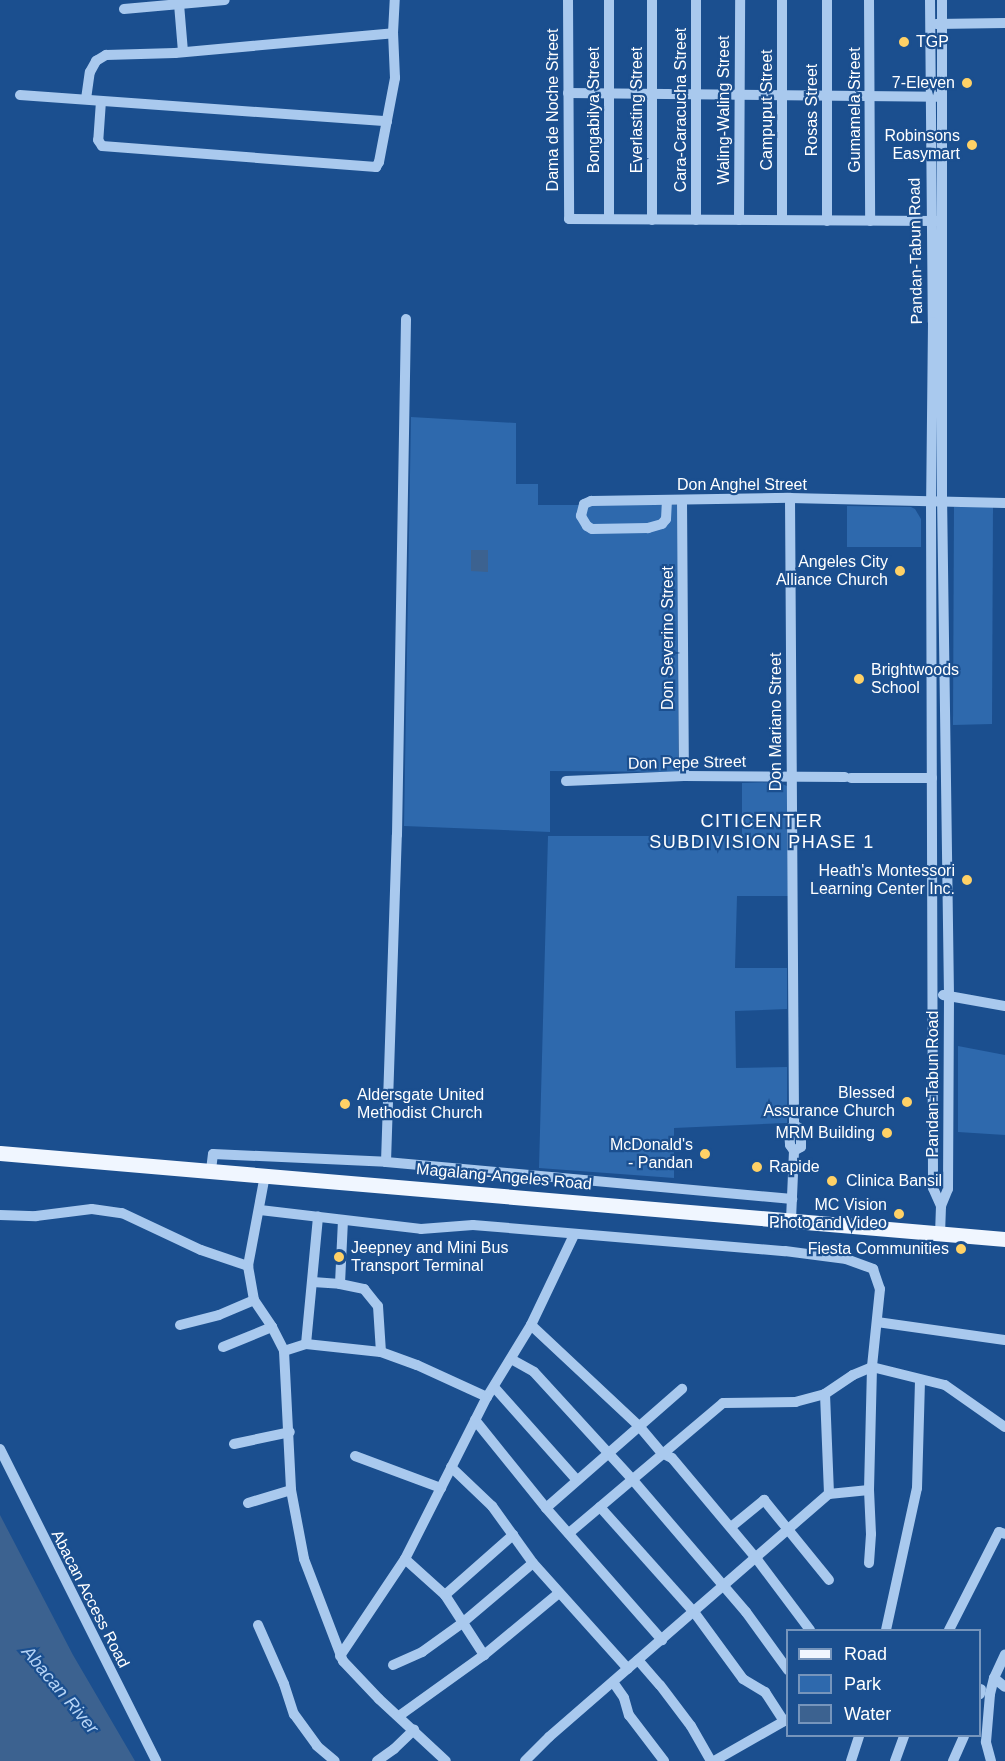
<!DOCTYPE html>
<html>
<head>
<meta charset="utf-8">
<style>
  body { margin:0 }
  #map { position:relative; width:1005px; height:1761px; overflow:hidden; background:#1b4f8f; font-family:Helvetica,sans-serif }
  div>[style] { position:absolute }
  .green>* { inset:0; background:#2e69ad }
  .water>* { inset:0; background:#3c6290 }
  .minor>* { height:10px; margin:-5px; padding:0 5px; transform-origin:5px; border-radius:5px; background:#a9c9ee }
  .major>* { height:15px; margin:-7.5px; padding:0 7.5px; transform-origin:7.5px; border-radius:7.5px; background:#f0f6ff }
  .dots>* { width:16px; height:16px; translate:-50% -50%; box-sizing:border-box; border:3px solid #1b4f8f; border-radius:50% }
  span { translate:-50% -50%; white-space:nowrap; text-align:center; line-height:1.15; -webkit-text-stroke:4.5px #1b4f8f; paint-order:stroke }
  .poi-label { font-size:16px; color:#fff }
  .left { translate:0 -50%; text-align:left }
  .right { translate:-100% -50%; text-align:right }
  .street-label { font-size:16px; color:#fff }
  .neighbourhood-label { font-size:18px; color:#fff; letter-spacing:1.5px }
  .water-label { font-size:18px; color:#b5d3f5; font-style:italic }
  .legend { position:absolute; left:786px; top:1629px; width:195px; height:108px; box-sizing:border-box; background:#1b4f8f; border:2px solid #7695bc; margin:0; padding:8px 10px; list-style:none; font-size:18px; color:#fff }
  .legend li { display:flex; align-items:center; gap:12px; height:30px }
  .legend b { width:30px; border:2px solid #7695bc }
</style>
</head>
<body>
<div id="map">
  <div class="green">
    <div style="clip-path:polygon(411px 417px,516px 423px,516px 484px,538px 484px,538px 505px,678px 505px,678px 772px,550px 771px,550px 832px,404px 826px)"></div>
    <div style="clip-path:polygon(847px 506px,911px 507px,915px 509px,921px 519px,921px 547px,847px 547px)"></div>
    <div style="clip-path:polygon(954px 507px,993px 507px,992px 724px,953px 725px)"></div>
    <div style="clip-path:polygon(777px 782px,787px 786px,788px 896px,737px 896px,735px 968px,787px 968px,787px 1009px,735px 1011px,736px 1068px,787px 1067px,787px 1123px,674px 1128px,674px 1178px,539px 1168px,548px 836px,742px 836px,742px 783px)"></div>
    <div style="clip-path:polygon(958px 1046px,1005px 1055px,1005px 1135px,958px 1132px)"></div>
  </div>
  <div class="water">
    <div style="clip-path:polygon(471px 550px,488px 550px,488px 572px,471px 571px)"></div>
    <div style="clip-path:polygon(0 1515px,73px 1655px,135px 1761px,0 1761px)"></div>
  </div>
  <div class="minor">
    <div style="left:568px;top:0;width:219px;rotate:89.7deg"></div>
    <div style="left:569px;top:219px;width:369px;rotate:0.3deg"></div>
    <div style="left:782px;top:0;width:220px;rotate:90deg"></div>
    <div style="left:869px;top:0;width:221px;rotate:89.7deg"></div>
    <div style="left:930px;top:0;width:322px;rotate:89.5deg"></div>
    <div style="left:933px;top:322px;width:180px;rotate:90.6deg"></div>
    <div style="left:931px;top:502px;width:686px;rotate:89.83deg"></div>
    <div style="left:933px;top:1188px;width:20px;rotate:66deg"></div>
    <div style="left:941px;top:1206px;width:27px;rotate:92deg"></div>
    <div style="left:179px;top:4px;width:48px;rotate:85.2deg"></div>
    <div style="left:124px;top:9px;width:101px;rotate:-5.1deg"></div>
    <div style="left:936px;top:24px;width:69px;rotate:-0.8deg"></div>
    <div style="left:568px;top:93px;width:369px;rotate:0.6deg"></div>
    <div style="left:20px;top:95px;width:368px;rotate:4.1deg"></div>
    <div style="left:86px;top:99px;width:27px;rotate:-82deg"></div>
    <div style="left:90px;top:72px;width:13px;rotate:-61deg"></div>
    <div style="left:96px;top:61px;width:12px;rotate:-31deg"></div>
    <div style="left:106px;top:55px;width:69px;rotate:-1.7deg"></div>
    <div style="left:175px;top:53px;width:219px;rotate:-5.2deg"></div>
    <div style="left:101px;top:101px;width:39px;rotate:94deg"></div>
    <div style="left:98px;top:140px;width:7px;rotate:56deg"></div>
    <div style="left:102px;top:146px;width:275px;rotate:4.4deg"></div>
    <div style="left:376px;top:167px;width:6px;rotate:-59deg"></div>
    <div style="left:379px;top:162px;width:86px;rotate:-79.2deg"></div>
    <div style="left:395px;top:78px;width:45px;rotate:-92.5deg"></div>
    <div style="left:393px;top:33px;width:33px;rotate:-87deg"></div>
    <div style="left:609px;top:219px;width:219px;rotate:-90deg"></div>
    <div style="left:652px;top:220px;width:220px;rotate:-90deg"></div>
    <div style="left:696px;top:220px;width:220px;rotate:-90deg"></div>
    <div style="left:739px;top:220px;width:220px;rotate:-89.7deg"></div>
    <div style="left:827px;top:221px;width:221px;rotate:-90deg"></div>
    <div style="left:790px;top:498px;width:627px;rotate:89.63deg"></div>
    <div style="left:794px;top:1125px;width:7px;rotate:135deg"></div>
    <div style="left:789px;top:1130px;width:15px;rotate:86deg"></div>
    <div style="left:790px;top:1145px;width:7px;rotate:56deg"></div>
    <div style="left:794px;top:1151px;width:70px;rotate:92.5deg"></div>
    <div style="left:667px;top:500px;width:19px;rotate:93deg"></div>
    <div style="left:666px;top:519px;width:6px;rotate:129deg"></div>
    <div style="left:662px;top:524px;width:15px;rotate:164deg"></div>
    <div style="left:648px;top:528px;width:56px;rotate:179deg"></div>
    <div style="left:592px;top:529px;width:6px;rotate:-149deg"></div>
    <div style="left:587px;top:526px;width:12px;rotate:-121deg"></div>
    <div style="left:581px;top:516px;width:12px;rotate:-76deg"></div>
    <div style="left:584px;top:504px;width:8px;rotate:-23deg"></div>
    <div style="left:591px;top:501px;width:199px;rotate:-0.9deg"></div>
    <div style="left:790px;top:498px;width:215px;rotate:1.3deg"></div>
    <div style="left:682px;top:500px;width:276px;rotate:89.6deg"></div>
    <div style="left:851px;top:778px;width:81px"></div>
    <div style="left:566px;top:781px;width:118px;rotate:-2.4deg"></div>
    <div style="left:684px;top:776px;width:161px;rotate:0.4deg"></div>
    <div style="left:943px;top:995px;width:63px;rotate:10.1deg"></div>
    <div style="left:794px;top:1151px;width:8px;rotate:-30deg"></div>
    <div style="left:801px;top:1147px;width:18px;rotate:-90deg"></div>
    <div style="left:801px;top:1129px;width:8px;rotate:-150deg"></div>
    <div style="left:386px;top:1162px;width:327px;rotate:-88.1deg"></div>
    <div style="left:397px;top:835px;width:516px;rotate:-89deg"></div>
    <div style="left:211px;top:1170px;width:16px;rotate:-83deg"></div>
    <div style="left:213px;top:1154px;width:173px;rotate:2.6deg"></div>
    <div style="left:386px;top:1162px;width:408px;rotate:5.2deg"></div>
    <div style="left:265px;top:1175px;width:93px;rotate:100.6deg"></div>
    <div style="left:248px;top:1266px;width:35px;rotate:80deg"></div>
    <div style="left:254px;top:1300px;width:32px;rotate:56deg"></div>
    <div style="left:272px;top:1327px;width:27px;rotate:63deg"></div>
    <div style="left:284px;top:1351px;width:139px;rotate:87.1deg"></div>
    <div style="left:291px;top:1490px;width:70px;rotate:79.3deg"></div>
    <div style="left:304px;top:1559px;width:109px;rotate:69.1deg"></div>
    <div style="left:343px;top:1661px;width:52px;rotate:46.5deg"></div>
    <div style="left:379px;top:1699px;width:91px;rotate:42.8deg"></div>
    <div style="left:941px;top:1206px;width:18px;rotate:-68deg"></div>
    <div style="left:948px;top:1189px;width:193px;rotate:-89.7deg"></div>
    <div style="left:949px;top:996px;width:494px;rotate:-90.8deg"></div>
    <div style="left:942px;top:502px;width:502px;rotate:-90deg"></div>
    <div style="left:260px;top:1210px;width:162px;rotate:6.7deg"></div>
    <div style="left:421px;top:1229px;width:52px;rotate:-4.4deg"></div>
    <div style="left:473px;top:1225px;width:313px;rotate:4.8deg"></div>
    <div style="left:785px;top:1251px;width:62px;rotate:7.5deg"></div>
    <div style="left:846px;top:1259px;width:29px;rotate:20deg"></div>
    <div style="left:873px;top:1269px;width:21px;rotate:71deg"></div>
    <div style="left:880px;top:1289px;width:78px;rotate:95.9deg"></div>
    <div style="left:872px;top:1367px;width:21px;rotate:157deg"></div>
    <div style="left:853px;top:1375px;width:34px;rotate:146deg"></div>
    <div style="left:825px;top:1394px;width:30px;rotate:165deg"></div>
    <div style="left:796px;top:1402px;width:73px;rotate:179.2deg"></div>
    <div style="left:723px;top:1403px;width:202px;rotate:139.8deg"></div>
    <div style="left:0;top:1215px;width:36px;rotate:2deg"></div>
    <div style="left:36px;top:1216px;width:56px;rotate:-7.1deg"></div>
    <div style="left:92px;top:1209px;width:30px;rotate:8deg"></div>
    <div style="left:122px;top:1213px;width:87px;rotate:25.1deg"></div>
    <div style="left:201px;top:1250px;width:50px;rotate:18.8deg"></div>
    <div style="left:343px;top:1220px;width:64px;rotate:92.7deg"></div>
    <div style="left:340px;top:1284px;width:25px;rotate:12deg"></div>
    <div style="left:364px;top:1289px;width:22px;rotate:51deg"></div>
    <div style="left:378px;top:1306px;width:46px;rotate:86.3deg"></div>
    <div style="left:381px;top:1352px;width:38px;rotate:20deg"></div>
    <div style="left:417px;top:1365px;width:77px;rotate:24.6deg"></div>
    <div style="left:313px;top:1282px;width:27px;rotate:4deg"></div>
    <div style="left:877px;top:1322px;width:129px;rotate:8deg"></div>
    <div style="left:180px;top:1325px;width:40px;rotate:-14.4deg"></div>
    <div style="left:219px;top:1315px;width:38px;rotate:-23deg"></div>
    <div style="left:531px;top:1325px;width:148px;rotate:43.1deg"></div>
    <div style="left:639px;top:1426px;width:35px;rotate:50deg"></div>
    <div style="left:662px;top:1453px;width:11px;rotate:27deg"></div>
    <div style="left:672px;top:1458px;width:131px;rotate:50deg"></div>
    <div style="left:756px;top:1558px;width:90px;rotate:53.1deg"></div>
    <div style="left:306px;top:1344px;width:128px;rotate:-84.6deg"></div>
    <div style="left:223px;top:1347px;width:53px;rotate:-22.2deg"></div>
    <div style="left:284px;top:1351px;width:23px;rotate:-18deg"></div>
    <div style="left:306px;top:1344px;width:75px;rotate:6.1deg"></div>
    <div style="left:511px;top:1359px;width:26px;rotate:29deg"></div>
    <div style="left:534px;top:1372px;width:145px;rotate:47.5deg"></div>
    <div style="left:632px;top:1479px;width:175px;rotate:49.4deg"></div>
    <div style="left:746px;top:1612px;width:72px;rotate:54.1deg"></div>
    <div style="left:494px;top:1387px;width:125px;rotate:48.3deg"></div>
    <div style="left:825px;top:1394px;width:100px;rotate:87.7deg"></div>
    <div style="left:475px;top:1420px;width:113px;rotate:51.1deg"></div>
    <div style="left:546px;top:1508px;width:176px;rotate:48.7deg"></div>
    <div style="left:234px;top:1444px;width:57px;rotate:-12.1deg"></div>
    <div style="left:0;top:1449px;width:349px;rotate:63.4deg"></div>
    <div style="left:355px;top:1456px;width:92px;rotate:20.4deg"></div>
    <div style="left:451px;top:1467px;width:57px;rotate:43.6deg"></div>
    <div style="left:492px;top:1506px;width:70px;rotate:54.3deg"></div>
    <div style="left:533px;top:1563px;width:142px;rotate:48.1deg"></div>
    <div style="left:248px;top:1503px;width:45px;rotate:-16.8deg"></div>
    <div style="left:600px;top:1507px;width:141px;rotate:48.2deg"></div>
    <div style="left:694px;top:1612px;width:83px;rotate:53.8deg"></div>
    <div style="left:743px;top:1679px;width:26px;rotate:31deg"></div>
    <div style="left:765px;top:1692px;width:35px;rotate:57deg"></div>
    <div style="left:546px;top:1508px;width:181px;rotate:-41.2deg"></div>
    <div style="left:731px;top:1527px;width:43px;rotate:-39.3deg"></div>
    <div style="left:764px;top:1500px;width:103px;rotate:50.9deg"></div>
    <div style="left:405px;top:1559px;width:54px;rotate:42deg"></div>
    <div style="left:445px;top:1595px;width:72px;rotate:57deg"></div>
    <div style="left:869px;top:1563px;width:29px;rotate:-86deg"></div>
    <div style="left:871px;top:1534px;width:44px;rotate:-92.6deg"></div>
    <div style="left:869px;top:1490px;width:123px;rotate:-88.6deg"></div>
    <div style="left:872px;top:1367px;width:75px;rotate:13.9deg"></div>
    <div style="left:945px;top:1385px;width:73px;rotate:35deg"></div>
    <div style="left:445px;top:1595px;width:91px;rotate:-41.4deg"></div>
    <div style="left:258px;top:1625px;width:64px;rotate:66.2deg"></div>
    <div style="left:284px;top:1684px;width:32px;rotate:72deg"></div>
    <div style="left:294px;top:1714px;width:39px;rotate:54deg"></div>
    <div style="left:317px;top:1746px;width:23px;rotate:40deg"></div>
    <div style="left:886px;top:1630px;width:145px;rotate:-77.7deg"></div>
    <div style="left:917px;top:1488px;width:108px;rotate:-88.4deg"></div>
    <div style="left:949px;top:1630px;width:110px;rotate:-63deg"></div>
    <div style="left:999px;top:1532px;width:6px;rotate:18deg"></div>
    <div style="left:340px;top:1656px;width:117px;rotate:-56.2deg"></div>
    <div style="left:405px;top:1559px;width:182px;rotate:-63.2deg"></div>
    <div style="left:487px;top:1397px;width:84px;rotate:-58.6deg"></div>
    <div style="left:531px;top:1325px;width:100px;rotate:-64.5deg"></div>
    <div style="left:638px;top:1660px;width:33px;rotate:49deg"></div>
    <div style="left:660px;top:1685px;width:51px;rotate:52.9deg"></div>
    <div style="left:691px;top:1726px;width:40px;rotate:60.3deg"></div>
    <div style="left:393px;top:1665px;width:32px;rotate:-24deg"></div>
    <div style="left:422px;top:1652px;width:48px;rotate:-35.7deg"></div>
    <div style="left:461px;top:1624px;width:94px;rotate:-40.3deg"></div>
    <div style="left:994px;top:1678px;width:14px;rotate:39deg"></div>
    <div style="left:613px;top:1682px;width:19px;rotate:55deg"></div>
    <div style="left:624px;top:1698px;width:18px;rotate:74deg"></div>
    <div style="left:629px;top:1715px;width:58px;rotate:52.7deg"></div>
    <div style="left:980px;top:1694px;width:5px;rotate:-79deg"></div>
    <div style="left:399px;top:1716px;width:105px;rotate:-35.7deg"></div>
    <div style="left:484px;top:1655px;width:97px;rotate:-39.6deg"></div>
    <div style="left:377px;top:1761px;width:21px;rotate:-35deg"></div>
    <div style="left:394px;top:1749px;width:28px;rotate:-44deg"></div>
    <div style="left:525px;top:1761px;width:34px;rotate:-45deg"></div>
    <div style="left:549px;top:1737px;width:371px;rotate:-41deg"></div>
    <div style="left:829px;top:1494px;width:40px;rotate:-5.7deg"></div>
    <div style="left:714px;top:1761px;width:85px;rotate:-29.6deg"></div>
    <div style="left:851px;top:1761px;width:26px;rotate:-72deg"></div>
    <div style="left:895px;top:1761px;width:27px;rotate:-70deg"></div>
    <div style="left:953px;top:1761px;width:27px;rotate:-66deg"></div>
    <div style="left:991px;top:1761px;width:20px;rotate:-105deg"></div>
    <div style="left:986px;top:1742px;width:48px;rotate:-85.2deg"></div>
    <div style="left:990px;top:1694px;width:16px;rotate:-76deg"></div>
    <div style="left:994px;top:1678px;width:26px;rotate:-65deg"></div>
  </div>
  <div class="major">
    <div style="left:0;top:1153px;width:1009px;rotate:4.89deg"></div>
  </div>
  <div class="dots">
    <div style="left:904px;top:42px;background:#ffd166"></div>
    <div style="left:967px;top:83px;background:#ffd166"></div>
    <div style="left:972px;top:145px;background:#ffd166"></div>
    <div style="left:900px;top:571px;background:#ffd166"></div>
    <div style="left:859px;top:679px;background:#ffd166"></div>
    <div style="left:967px;top:880px;background:#ffd166"></div>
    <div style="left:907px;top:1102px;background:#ffd166"></div>
    <div style="left:345px;top:1104px;background:#ffd166"></div>
    <div style="left:887px;top:1133px;background:#ffd166"></div>
    <div style="left:705px;top:1154px;background:#ffd166"></div>
    <div style="left:757px;top:1167px;background:#ffd166"></div>
    <div style="left:832px;top:1181px;background:#ffd166"></div>
    <div style="left:899px;top:1214px;background:#ffd166"></div>
    <div style="left:961px;top:1249px;background:#ffd166"></div>
    <div style="left:339px;top:1257px;background:#ffd166"></div>
  </div>
  <div class="poi-label">
    <span class="left" style="left:916px;top:42px">TGP</span>
    <span class="right" style="left:955px;top:83px">7-Eleven</span>
    <span class="right" style="left:960px;top:145px">Robinsons<br>Easymart</span>
    <span class="right" style="left:888px;top:571px">Angeles City<br>Alliance Church</span>
    <span class="left" style="left:871px;top:679px">Brightwoods<br>School</span>
    <span class="right" style="left:955px;top:880px">Heath's Montessori<br>Learning Center Inc.</span>
    <span class="right" style="left:895px;top:1102px">Blessed<br>Assurance Church</span>
    <span class="left" style="left:357px;top:1104px">Aldersgate United<br>Methodist Church</span>
    <span class="right" style="left:875px;top:1133px">MRM Building</span>
    <span class="right" style="left:693px;top:1154px">McDonald's<br>- Pandan</span>
    <span class="left" style="left:769px;top:1167px">Rapide</span>
    <span class="left" style="left:846px;top:1181px">Clinica Bansil</span>
    <span class="right" style="left:887px;top:1214px">MC Vision<br>Photo and Video</span>
    <span class="left" style="left:351px;top:1257px">Jeepney and Mini Bus<br>Transport Terminal</span>
    <span class="right" style="left:949px;top:1249px">Fiesta Communities</span>
  </div>
  <div class="street-label">
    <span style="left:553px;top:110px;rotate:-90deg">Dama de Noche Street</span>
    <span style="left:594px;top:110px;rotate:-90deg">Bongabilya Street</span>
    <span style="left:637px;top:110px;rotate:-90deg">Everlasting Street</span>
    <span style="left:681px;top:110px;rotate:-90deg">Cara-Caracucha Street</span>
    <span style="left:724px;top:110px;rotate:-90deg">Waling-Waling Street</span>
    <span style="left:767px;top:110px;rotate:-90deg">Campuput Street</span>
    <span style="left:812px;top:110px;rotate:-90deg">Rosas Street</span>
    <span style="left:855px;top:110px;rotate:-90deg">Gumamela Street</span>
    <span style="left:916px;top:251px;rotate:-91deg">Pandan-Tabun Road</span>
    <span style="left:742px;top:485px">Don Anghel Street</span>
    <span style="left:668px;top:638px;rotate:-90deg">Don Severino Street</span>
    <span style="left:776px;top:722px;rotate:-90deg">Don Mariano Street</span>
    <span style="left:687px;top:763px;rotate:-1deg">Don Pepe Street</span>
    <span style="left:933px;top:1084px;rotate:-90deg">Pandan-Tabun Road</span>
    <span style="left:504px;top:1177px;rotate:5deg">Magalang-Angeles Road</span>
    <span style="left:90px;top:1599px;rotate:63deg">Abacan Access Road</span>
  </div>
  <div class="neighbourhood-label">
    <span style="left:762px;top:832px">CITICENTER<br>SUBDIVISION PHASE 1</span>
  </div>
  <div class="water-label">
    <span style="left:60px;top:1690px;rotate:50deg">Abacan River</span>
  </div>
  <ul class="legend">
  <li><b style="height:8px;background:#f0f6ff"></b>Road</li>
  <li><b style="height:16px;background:#2e69ad"></b>Park</li>
  <li><b style="height:16px;background:#3c6290"></b>Water</li>
  </ul>
</div>
</body>
</html>
